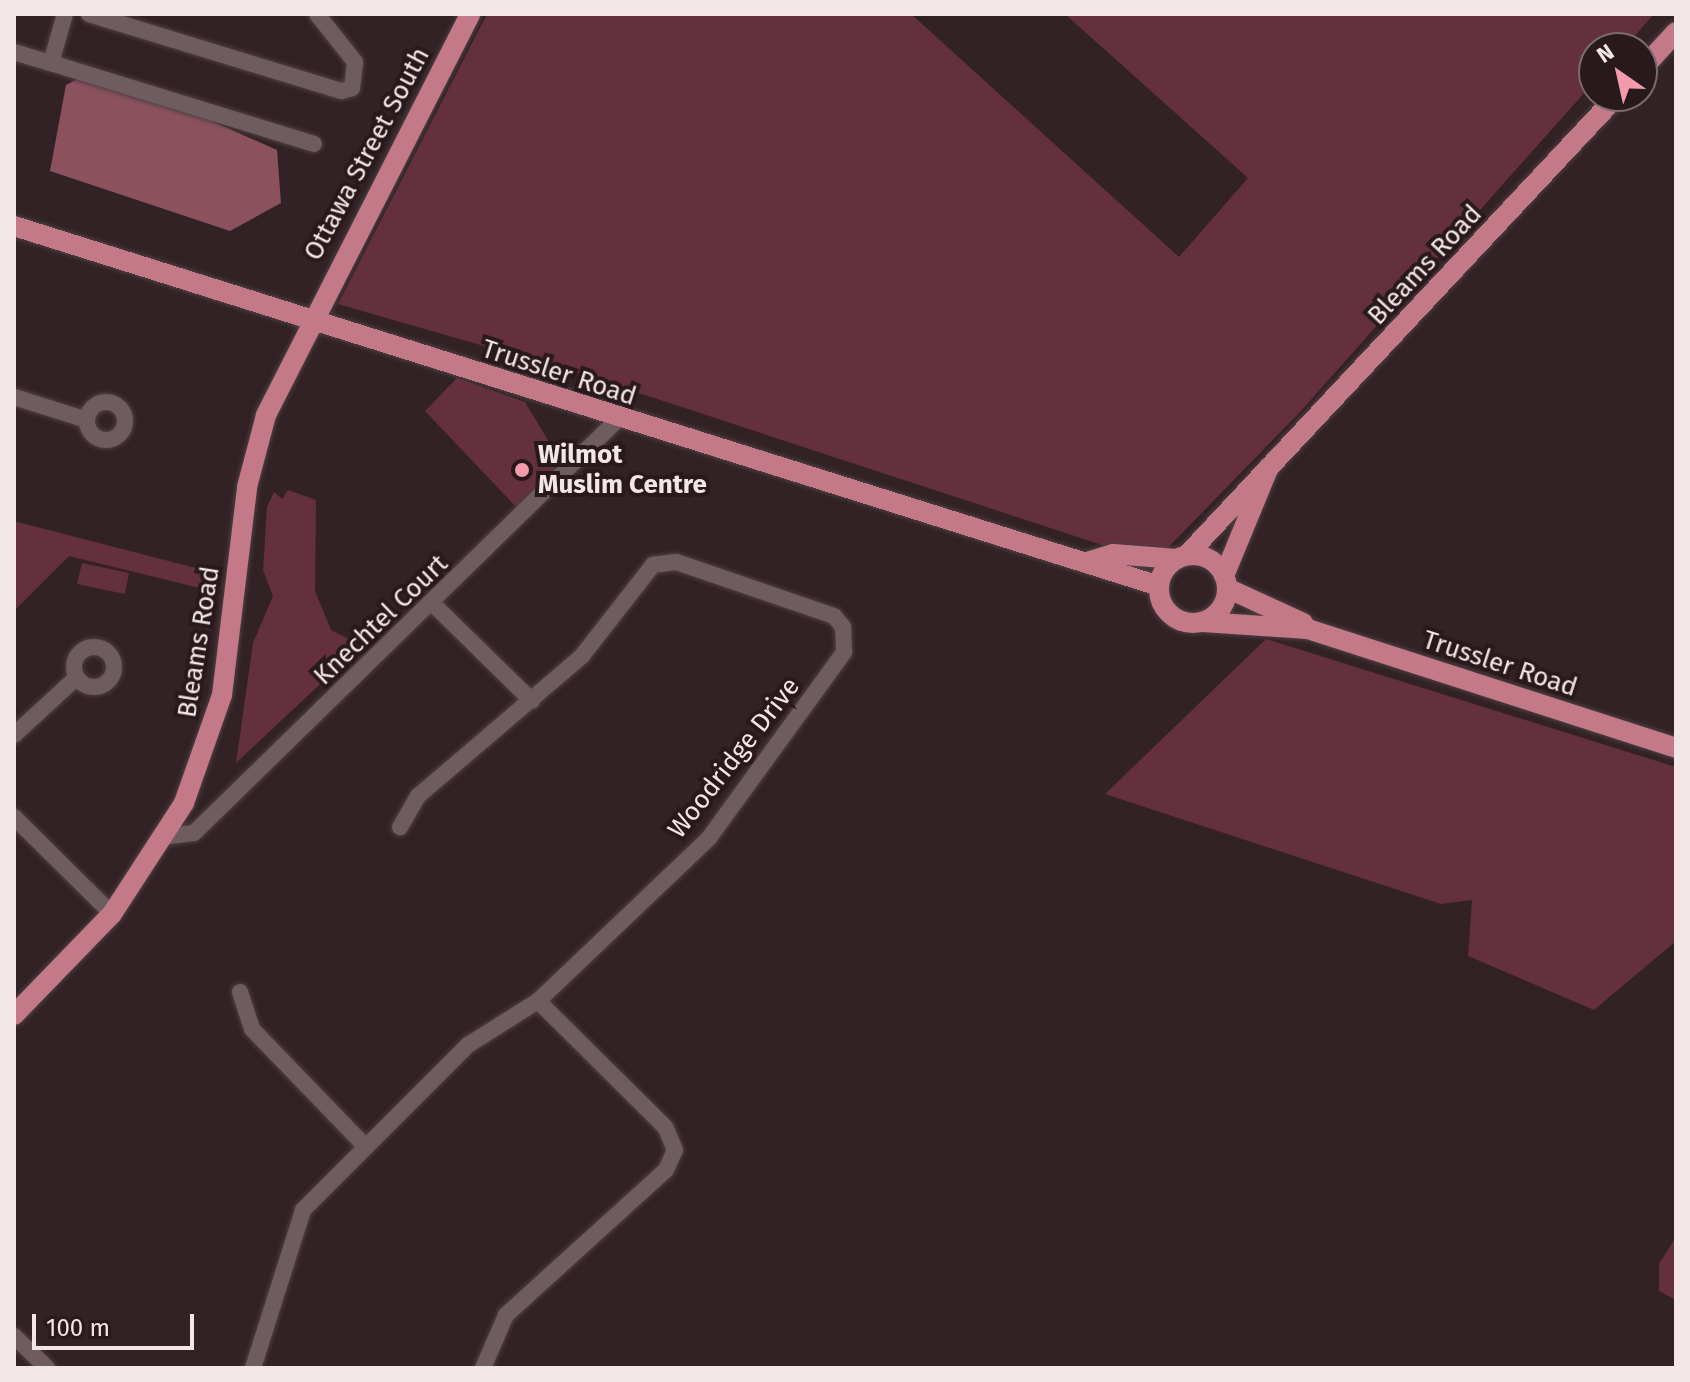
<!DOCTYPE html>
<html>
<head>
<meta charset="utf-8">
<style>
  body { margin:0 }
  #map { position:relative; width:1690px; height:1382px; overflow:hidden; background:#322225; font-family:"Fira Sans",sans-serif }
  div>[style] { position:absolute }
  .green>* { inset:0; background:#65303d }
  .water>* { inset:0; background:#8b525e }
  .roads { filter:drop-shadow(0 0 2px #4e4042) drop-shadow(0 0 2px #4e4042) }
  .minor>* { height:16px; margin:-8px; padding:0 8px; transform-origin:8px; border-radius:8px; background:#6f5c5f }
  .minor>.ring { margin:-8px; padding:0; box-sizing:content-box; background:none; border:16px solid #6f5c5f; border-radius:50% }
  .major>* { height:20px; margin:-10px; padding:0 10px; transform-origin:10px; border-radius:10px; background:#c47989 }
  .major>.ring { margin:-10px; padding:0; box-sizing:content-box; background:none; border:20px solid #c47989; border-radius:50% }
  .dots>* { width:22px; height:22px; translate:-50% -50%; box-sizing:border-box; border:4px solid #28191c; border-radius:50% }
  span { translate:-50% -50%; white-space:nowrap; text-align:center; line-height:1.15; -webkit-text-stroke:8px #28191c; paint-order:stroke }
  .street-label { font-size:26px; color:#f2e6e8 }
  .poi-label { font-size:26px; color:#f2e6e8; font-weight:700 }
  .left { translate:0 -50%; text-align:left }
  .frame { position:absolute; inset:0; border:16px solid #f2e6e8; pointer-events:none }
  .north { position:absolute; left:1578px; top:32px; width:80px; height:80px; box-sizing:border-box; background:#28191c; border:2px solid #796b6e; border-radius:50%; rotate:326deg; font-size:22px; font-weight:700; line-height:32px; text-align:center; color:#f2e6e8 }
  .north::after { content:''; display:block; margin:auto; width:28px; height:36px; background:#f39aac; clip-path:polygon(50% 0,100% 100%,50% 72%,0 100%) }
  .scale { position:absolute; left:32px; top:1314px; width:162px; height:36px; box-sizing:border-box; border:4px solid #f2e6e8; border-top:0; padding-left:10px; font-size:24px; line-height:28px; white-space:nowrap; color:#f2e6e8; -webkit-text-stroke:6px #28191c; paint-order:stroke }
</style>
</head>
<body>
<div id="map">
  <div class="green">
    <div style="clip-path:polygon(487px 14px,911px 14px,1179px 257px,1248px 178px,1065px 14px,1654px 14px,1624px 48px,1594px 48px,1594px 82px,1299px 413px,1154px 562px,581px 374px,338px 304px)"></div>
    <div style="clip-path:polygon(457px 378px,525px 402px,561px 462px,518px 509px,425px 411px)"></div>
    <div style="clip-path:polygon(288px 490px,316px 500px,315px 591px,331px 630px,351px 640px,349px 657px,236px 763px,253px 643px,273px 596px,263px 570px,267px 507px,274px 492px,282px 499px)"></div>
    <div style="clip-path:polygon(14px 521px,211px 572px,212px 591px,69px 556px,14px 611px)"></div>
    <div style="clip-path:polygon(82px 563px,129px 573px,125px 594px,77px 584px)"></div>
    <div style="clip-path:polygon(1266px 639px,1676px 767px,1676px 941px,1594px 1010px,1468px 956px,1472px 900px,1441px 904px,1105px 794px)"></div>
    <div style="clip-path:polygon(1676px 1237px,1676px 1300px,1659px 1291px,1659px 1264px)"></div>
  </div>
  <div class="water">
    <div style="clip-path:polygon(79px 78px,147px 92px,277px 150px,281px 203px,230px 231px,50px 171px,66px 85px)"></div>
  </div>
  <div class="roads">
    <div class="minor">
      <div style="left:89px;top:14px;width:264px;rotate:17deg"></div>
      <div style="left:341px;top:91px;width:11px;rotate:-15deg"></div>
      <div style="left:352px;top:88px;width:26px;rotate:-83deg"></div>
      <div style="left:355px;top:62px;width:61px;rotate:-128.4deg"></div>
      <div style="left:14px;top:52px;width:39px;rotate:17deg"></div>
      <div style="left:51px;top:63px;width:51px;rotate:-74.1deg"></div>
      <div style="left:51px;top:63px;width:275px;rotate:17.1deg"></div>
      <div style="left:14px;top:397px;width:77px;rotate:17.5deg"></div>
      <div class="ring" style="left:87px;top:402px;width:22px;height:22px"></div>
      <div style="left:434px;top:605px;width:137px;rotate:44.4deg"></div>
      <div class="ring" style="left:74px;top:647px;width:24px;height:24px"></div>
      <div style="left:14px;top:735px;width:84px;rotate:-42.6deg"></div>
      <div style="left:14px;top:817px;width:138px;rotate:44.7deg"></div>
      <div style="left:169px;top:836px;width:25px;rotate:-7deg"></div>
      <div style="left:194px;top:833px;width:591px;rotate:-44.31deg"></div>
      <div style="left:240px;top:992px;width:39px;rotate:72deg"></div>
      <div style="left:252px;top:1029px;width:163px;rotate:46deg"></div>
      <div style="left:14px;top:1336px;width:46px;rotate:44.1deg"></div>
      <div style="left:253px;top:1368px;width:166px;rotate:-72.4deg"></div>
      <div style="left:303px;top:1210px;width:233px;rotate:-45deg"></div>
      <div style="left:468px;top:1045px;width:83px;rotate:-32.2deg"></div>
      <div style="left:538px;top:1001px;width:236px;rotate:-43.6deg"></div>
      <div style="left:709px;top:838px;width:230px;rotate:-54deg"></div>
      <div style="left:844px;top:652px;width:25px;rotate:-92deg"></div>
      <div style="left:843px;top:627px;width:14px;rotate:-129deg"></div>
      <div style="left:834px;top:616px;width:167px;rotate:-161.1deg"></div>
      <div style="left:676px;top:562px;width:23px;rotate:173deg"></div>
      <div style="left:653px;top:565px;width:115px;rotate:128deg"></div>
      <div style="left:582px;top:656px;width:216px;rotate:139.5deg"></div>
      <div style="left:418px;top:796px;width:36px;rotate:120deg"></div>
      <div style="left:483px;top:1368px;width:58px;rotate:-66.5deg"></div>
      <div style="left:506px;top:1315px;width:216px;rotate:-42.2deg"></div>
      <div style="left:666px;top:1170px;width:22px;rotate:-66deg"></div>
      <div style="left:675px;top:1150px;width:25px;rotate:-113deg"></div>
      <div style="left:665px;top:1127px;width:179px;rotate:-135.2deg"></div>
    </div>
    <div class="major">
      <div style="left:1642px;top:69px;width:50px;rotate:-47.4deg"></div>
      <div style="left:14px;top:226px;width:1200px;rotate:17.45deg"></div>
      <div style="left:1187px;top:555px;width:629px;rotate:-46.87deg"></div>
      <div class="ring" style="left:1159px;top:555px;width:48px;height:48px"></div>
      <div style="left:1090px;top:561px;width:24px;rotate:-17deg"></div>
      <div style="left:1113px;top:554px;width:64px;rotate:4.5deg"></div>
      <div style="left:1224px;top:576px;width:118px;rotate:-67.6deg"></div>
      <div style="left:1227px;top:588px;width:84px;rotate:24.7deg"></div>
      <div style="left:1203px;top:622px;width:105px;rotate:3.8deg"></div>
      <div style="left:1308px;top:629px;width:387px;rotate:17.9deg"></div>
      <div style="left:14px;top:1015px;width:141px;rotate:-45.9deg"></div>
      <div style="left:112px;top:914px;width:132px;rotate:-57deg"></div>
      <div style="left:184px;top:803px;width:114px;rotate:-70.6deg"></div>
      <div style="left:222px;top:695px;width:209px;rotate:-83.1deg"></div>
      <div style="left:247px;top:487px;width:74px;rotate:-75.2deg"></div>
      <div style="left:266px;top:415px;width:450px;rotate:-63deg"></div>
    </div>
  </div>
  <div class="dots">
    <div style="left:522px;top:470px;background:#f39aac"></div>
  </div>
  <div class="street-label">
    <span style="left:367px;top:154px;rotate:-62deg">Ottawa Street South</span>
    <span style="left:1425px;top:265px;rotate:-47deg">Bleams Road</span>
    <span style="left:559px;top:373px;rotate:18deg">Trussler Road</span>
    <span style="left:381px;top:620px;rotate:-44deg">Knechtel Court</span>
    <span style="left:199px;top:642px;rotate:-81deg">Bleams Road</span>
    <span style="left:1500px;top:664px;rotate:18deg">Trussler Road</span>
    <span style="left:734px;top:758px;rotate:-52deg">Woodridge Drive</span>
  </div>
  <div class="poi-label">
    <span class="left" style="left:538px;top:470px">Wilmot<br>Muslim Centre</span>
  </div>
  <div class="frame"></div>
  <div class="north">N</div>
  <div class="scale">100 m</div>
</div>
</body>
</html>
